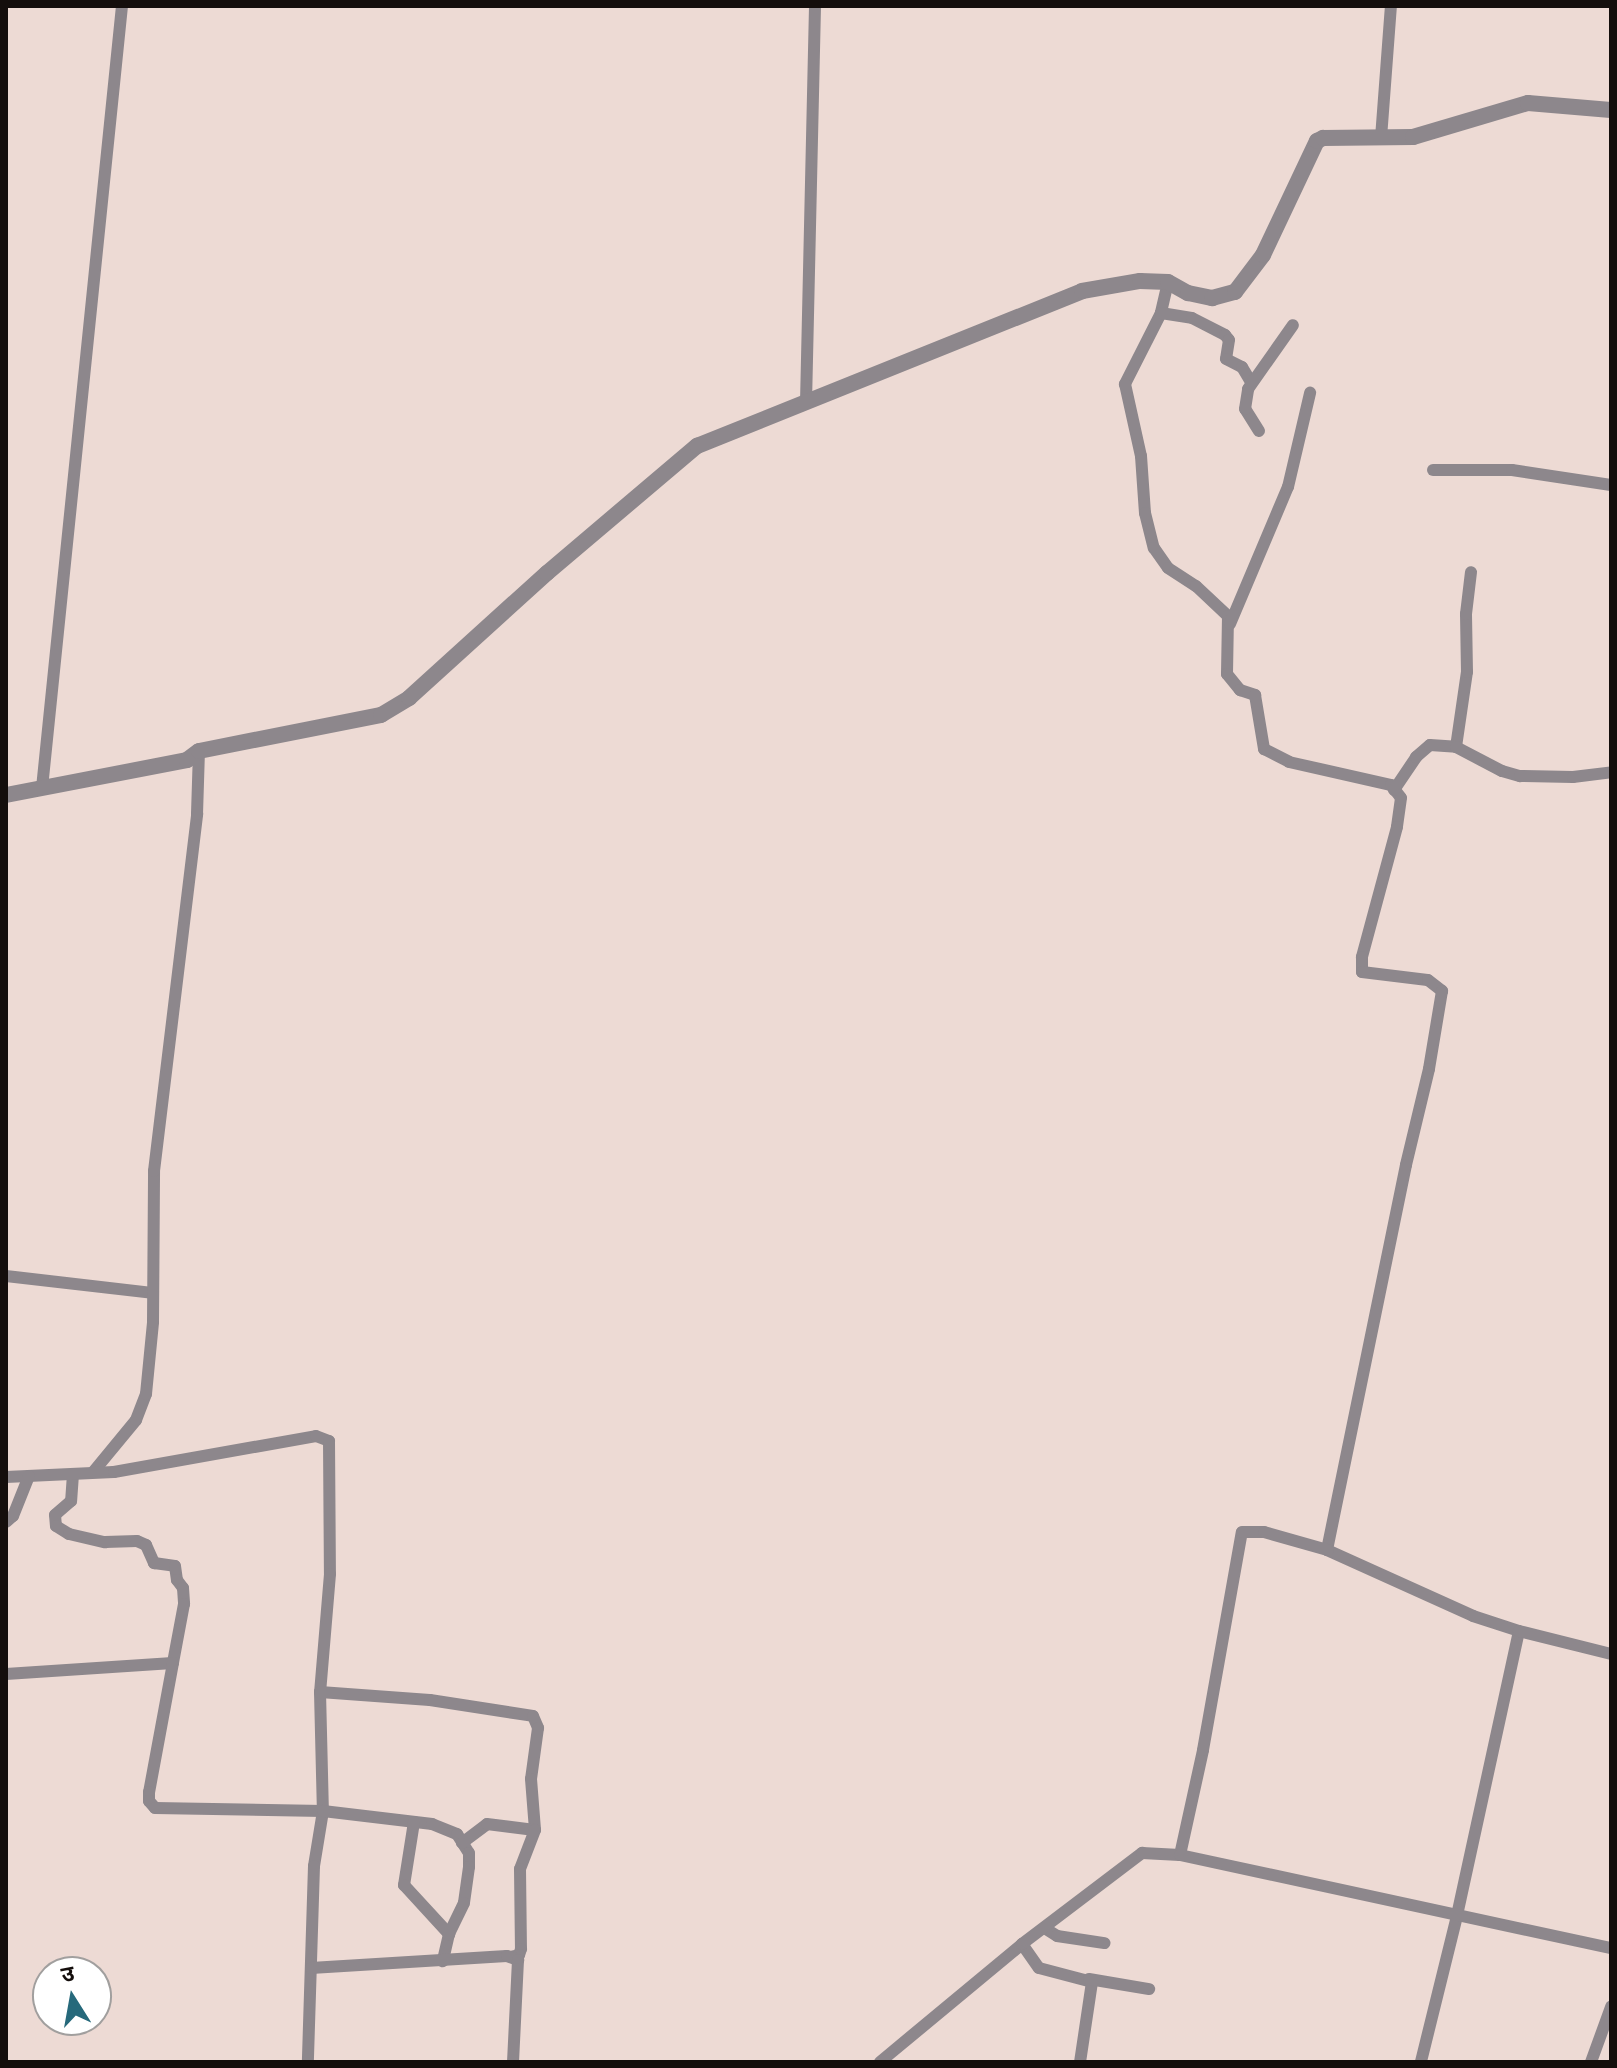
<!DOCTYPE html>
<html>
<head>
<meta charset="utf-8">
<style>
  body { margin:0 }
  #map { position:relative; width:1617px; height:2068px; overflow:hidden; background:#eddad4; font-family:"Roboto Condensed","Noto Sans Devanagari",sans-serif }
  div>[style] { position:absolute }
  .minor>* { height:12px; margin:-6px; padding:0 6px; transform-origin:6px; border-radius:6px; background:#8d878c }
  .tertiary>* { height:16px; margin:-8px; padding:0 8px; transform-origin:8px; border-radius:8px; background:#8d878c }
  span { translate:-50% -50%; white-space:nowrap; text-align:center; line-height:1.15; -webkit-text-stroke:8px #fff; paint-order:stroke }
  .frame { position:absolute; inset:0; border:8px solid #140e0c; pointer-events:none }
  .north { position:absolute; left:32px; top:1956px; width:80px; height:80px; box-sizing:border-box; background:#fff; border:2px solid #a19f9e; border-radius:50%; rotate:349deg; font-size:22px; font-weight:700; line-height:32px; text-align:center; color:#140e0c }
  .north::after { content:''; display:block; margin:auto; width:28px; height:36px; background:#26697b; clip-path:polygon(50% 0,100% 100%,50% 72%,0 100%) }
</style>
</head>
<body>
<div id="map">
  <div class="minor">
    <div style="left:1381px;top:138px;width:132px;rotate:-85.7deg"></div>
    <div style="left:1168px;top:282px;width:32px;rotate:103deg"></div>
    <div style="left:1161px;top:313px;width:80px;rotate:116.9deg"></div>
    <div style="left:1125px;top:384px;width:74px;rotate:77.5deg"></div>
    <div style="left:1141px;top:456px;width:57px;rotate:86deg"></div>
    <div style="left:1145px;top:513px;width:36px;rotate:76deg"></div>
    <div style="left:1154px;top:548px;width:24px;rotate:55deg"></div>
    <div style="left:1168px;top:568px;width:33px;rotate:33deg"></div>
    <div style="left:1196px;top:586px;width:44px;rotate:43.2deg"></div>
    <div style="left:1228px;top:616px;width:58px;rotate:91deg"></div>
    <div style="left:1227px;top:674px;width:21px;rotate:51deg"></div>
    <div style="left:1240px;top:690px;width:16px;rotate:18deg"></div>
    <div style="left:1255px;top:695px;width:55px;rotate:80.5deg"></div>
    <div style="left:1264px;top:749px;width:28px;rotate:27deg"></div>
    <div style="left:1289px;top:762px;width:105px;rotate:12.7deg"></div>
    <div style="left:1391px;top:785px;width:16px;rotate:52deg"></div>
    <div style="left:1401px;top:798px;width:29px;rotate:98deg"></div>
    <div style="left:1397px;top:827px;width:135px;rotate:105.1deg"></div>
    <div style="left:1362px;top:957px;width:15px;rotate:90deg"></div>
    <div style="left:1362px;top:972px;width:66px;rotate:6.9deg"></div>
    <div style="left:1428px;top:980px;width:18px;rotate:38deg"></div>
    <div style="left:1442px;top:991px;width:79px;rotate:99.5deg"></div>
    <div style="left:1429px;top:1069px;width:99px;rotate:103.5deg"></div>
    <div style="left:1406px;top:1165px;width:393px;rotate:101.6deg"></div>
    <div style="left:1327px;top:1550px;width:160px;rotate:24.3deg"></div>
    <div style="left:1473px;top:1616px;width:48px;rotate:18.1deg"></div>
    <div style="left:1519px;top:1631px;width:292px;rotate:102.3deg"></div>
    <div style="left:1457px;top:1916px;width:150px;rotate:103.9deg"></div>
    <div style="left:1161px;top:313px;width:31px;rotate:9deg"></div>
    <div style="left:1192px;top:318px;width:37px;rotate:27deg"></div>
    <div style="left:1225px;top:335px;width:6px;rotate:51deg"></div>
    <div style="left:1229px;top:340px;width:19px;rotate:99deg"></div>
    <div style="left:1226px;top:359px;width:18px;rotate:27deg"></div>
    <div style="left:1242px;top:367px;width:17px;rotate:59deg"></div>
    <div style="left:806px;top:403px;width:397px;rotate:-88.7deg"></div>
    <div style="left:1259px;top:431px;width:26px;rotate:-122deg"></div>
    <div style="left:1245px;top:409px;width:20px;rotate:-81deg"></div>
    <div style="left:1248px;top:389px;width:78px;rotate:-54.9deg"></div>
    <div style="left:1433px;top:470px;width:79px"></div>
    <div style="left:1512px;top:470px;width:100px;rotate:8.6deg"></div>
    <div style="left:1230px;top:624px;width:149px;rotate:-67.1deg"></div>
    <div style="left:1288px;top:487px;width:97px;rotate:-76.8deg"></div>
    <div style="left:1456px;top:747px;width:76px;rotate:-81.7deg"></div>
    <div style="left:1467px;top:672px;width:58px;rotate:-91deg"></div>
    <div style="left:1466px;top:614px;width:42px;rotate:-83.2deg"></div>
    <div style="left:42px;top:788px;width:786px;rotate:-84.16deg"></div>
    <div style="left:1394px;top:790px;width:40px;rotate:-56deg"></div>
    <div style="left:1416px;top:757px;width:18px;rotate:-41deg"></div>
    <div style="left:1430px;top:745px;width:26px;rotate:4deg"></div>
    <div style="left:1456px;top:747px;width:52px;rotate:27.6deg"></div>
    <div style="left:1502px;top:771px;width:19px;rotate:16deg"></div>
    <div style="left:1520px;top:776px;width:53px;rotate:1.1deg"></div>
    <div style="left:1573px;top:777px;width:38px;rotate:-7deg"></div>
    <div style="left:6px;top:1276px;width:147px;rotate:6.6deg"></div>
    <div style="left:94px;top:1471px;width:66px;rotate:-50.5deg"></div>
    <div style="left:136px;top:1420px;width:28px;rotate:-69deg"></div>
    <div style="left:146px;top:1394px;width:72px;rotate:-84.4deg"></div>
    <div style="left:153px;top:1322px;width:151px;rotate:-89.6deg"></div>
    <div style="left:154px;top:1171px;width:360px;rotate:-83.1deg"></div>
    <div style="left:197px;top:814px;width:63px;rotate:-88.2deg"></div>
    <div style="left:73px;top:1474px;width:27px;rotate:94deg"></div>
    <div style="left:71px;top:1501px;width:21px;rotate:139deg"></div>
    <div style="left:55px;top:1515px;width:11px;rotate:85deg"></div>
    <div style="left:56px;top:1526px;width:15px;rotate:32deg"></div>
    <div style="left:69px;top:1534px;width:37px;rotate:13deg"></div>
    <div style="left:105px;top:1542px;width:32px;rotate:-2deg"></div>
    <div style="left:137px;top:1541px;width:10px;rotate:24deg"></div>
    <div style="left:146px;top:1545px;width:20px;rotate:66deg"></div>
    <div style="left:154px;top:1563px;width:21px;rotate:8deg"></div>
    <div style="left:175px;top:1566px;width:14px;rotate:82deg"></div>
    <div style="left:177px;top:1580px;width:10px;rotate:53deg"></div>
    <div style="left:183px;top:1588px;width:16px;rotate:86deg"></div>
    <div style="left:184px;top:1604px;width:60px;rotate:100.6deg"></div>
    <div style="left:6px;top:1477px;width:108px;rotate:-2.7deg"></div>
    <div style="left:114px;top:1472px;width:205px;rotate:-10.1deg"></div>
    <div style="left:316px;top:1436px;width:14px;rotate:21deg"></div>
    <div style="left:329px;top:1441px;width:133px;rotate:89.6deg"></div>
    <div style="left:330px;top:1574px;width:118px;rotate:94.8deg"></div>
    <div style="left:320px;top:1692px;width:119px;rotate:88.6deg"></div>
    <div style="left:323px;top:1811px;width:56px;rotate:99.3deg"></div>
    <div style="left:314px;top:1866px;width:196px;rotate:91.8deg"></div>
    <div style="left:6px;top:1522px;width:9px;rotate:-41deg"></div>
    <div style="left:13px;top:1516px;width:43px;rotate:-68.2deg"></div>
    <div style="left:1519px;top:1631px;width:95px;rotate:14deg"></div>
    <div style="left:6px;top:1674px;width:167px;rotate:-3.8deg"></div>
    <div style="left:173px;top:1663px;width:131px;rotate:100.5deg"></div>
    <div style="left:149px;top:1792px;width:9px;rotate:90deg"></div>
    <div style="left:149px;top:1801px;width:9px;rotate:49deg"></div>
    <div style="left:155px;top:1808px;width:168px;rotate:1deg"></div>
    <div style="left:323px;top:1811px;width:110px;rotate:6.8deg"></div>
    <div style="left:432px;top:1824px;width:27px;rotate:22deg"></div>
    <div style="left:457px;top:1834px;width:22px;rotate:58deg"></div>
    <div style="left:469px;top:1853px;width:14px;rotate:90deg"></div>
    <div style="left:469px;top:1867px;width:36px;rotate:98deg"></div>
    <div style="left:464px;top:1903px;width:34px;rotate:116deg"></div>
    <div style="left:449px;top:1934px;width:28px;rotate:103deg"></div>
    <div style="left:320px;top:1692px;width:110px;rotate:4.2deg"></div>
    <div style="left:430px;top:1700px;width:104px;rotate:8.8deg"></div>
    <div style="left:533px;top:1716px;width:13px;rotate:67deg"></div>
    <div style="left:538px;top:1728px;width:51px;rotate:97.8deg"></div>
    <div style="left:531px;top:1779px;width:51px;rotate:85.5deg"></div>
    <div style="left:414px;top:1822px;width:64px;rotate:99deg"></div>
    <div style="left:404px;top:1885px;width:67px;rotate:47.4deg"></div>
    <div style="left:462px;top:1843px;width:31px;rotate:-37deg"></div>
    <div style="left:487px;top:1824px;width:48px;rotate:7.1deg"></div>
    <div style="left:535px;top:1830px;width:42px;rotate:111deg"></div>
    <div style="left:520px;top:1869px;width:80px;rotate:89.3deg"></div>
    <div style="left:521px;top:1949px;width:6px;rotate:108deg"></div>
    <div style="left:519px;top:1955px;width:8px;rotate:166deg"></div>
    <div style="left:1180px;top:1855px;width:107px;rotate:-77.6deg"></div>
    <div style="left:1203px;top:1750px;width:221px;rotate:-79.9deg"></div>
    <div style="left:1242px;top:1532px;width:22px"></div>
    <div style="left:1264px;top:1532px;width:66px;rotate:15.9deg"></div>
    <div style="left:1046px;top:1929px;width:13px;rotate:32deg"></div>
    <div style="left:1057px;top:1936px;width:48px;rotate:8.5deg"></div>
    <div style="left:1022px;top:1944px;width:29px;rotate:55deg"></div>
    <div style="left:1039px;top:1968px;width:55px;rotate:14.8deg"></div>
    <div style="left:1092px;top:1982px;width:81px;rotate:98.5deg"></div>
    <div style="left:311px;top:1968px;width:196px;rotate:-3.5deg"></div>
    <div style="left:507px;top:1956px;width:12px;rotate:20deg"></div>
    <div style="left:518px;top:1960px;width:102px;rotate:92.8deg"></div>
    <div style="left:1089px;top:1979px;width:61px;rotate:9.5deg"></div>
    <div style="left:880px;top:2062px;width:185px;rotate:-39.7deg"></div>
    <div style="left:1022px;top:1944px;width:151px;rotate:-37.2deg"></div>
    <div style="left:1142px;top:1853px;width:38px;rotate:3deg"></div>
    <div style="left:1180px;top:1855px;width:441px;rotate:12.2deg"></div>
    <div style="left:1591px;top:2062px;width:59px;rotate:-70deg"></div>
  </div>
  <div class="tertiary">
    <div style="left:6px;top:795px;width:184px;rotate:-10.9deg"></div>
    <div style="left:187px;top:760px;width:15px;rotate:-37deg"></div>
    <div style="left:199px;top:751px;width:186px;rotate:-11.2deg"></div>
    <div style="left:381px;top:715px;width:33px;rotate:-31deg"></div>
    <div style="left:409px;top:698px;width:186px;rotate:-42.2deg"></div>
    <div style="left:547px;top:573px;width:197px;rotate:-40.3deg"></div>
    <div style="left:697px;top:446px;width:415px;rotate:-21.9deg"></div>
    <div style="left:1082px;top:291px;width:59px;rotate:-9.8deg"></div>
    <div style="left:1140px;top:281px;width:28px;rotate:2deg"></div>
    <div style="left:1168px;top:282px;width:23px;rotate:29deg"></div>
    <div style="left:1188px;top:293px;width:25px;rotate:12deg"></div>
    <div style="left:1212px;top:298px;width:24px;rotate:-15deg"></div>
    <div style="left:1235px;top:292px;width:46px;rotate:-52.9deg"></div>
    <div style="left:1263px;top:255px;width:126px;rotate:-64.7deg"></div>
    <div style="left:1317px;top:141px;width:7px;rotate:-27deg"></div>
    <div style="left:1323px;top:138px;width:90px;rotate:-0.6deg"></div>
    <div style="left:1413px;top:137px;width:120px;rotate:-16.5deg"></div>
    <div style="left:1528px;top:103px;width:83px;rotate:4.8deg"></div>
  </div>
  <div class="frame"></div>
  <div class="north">उ</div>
</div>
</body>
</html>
